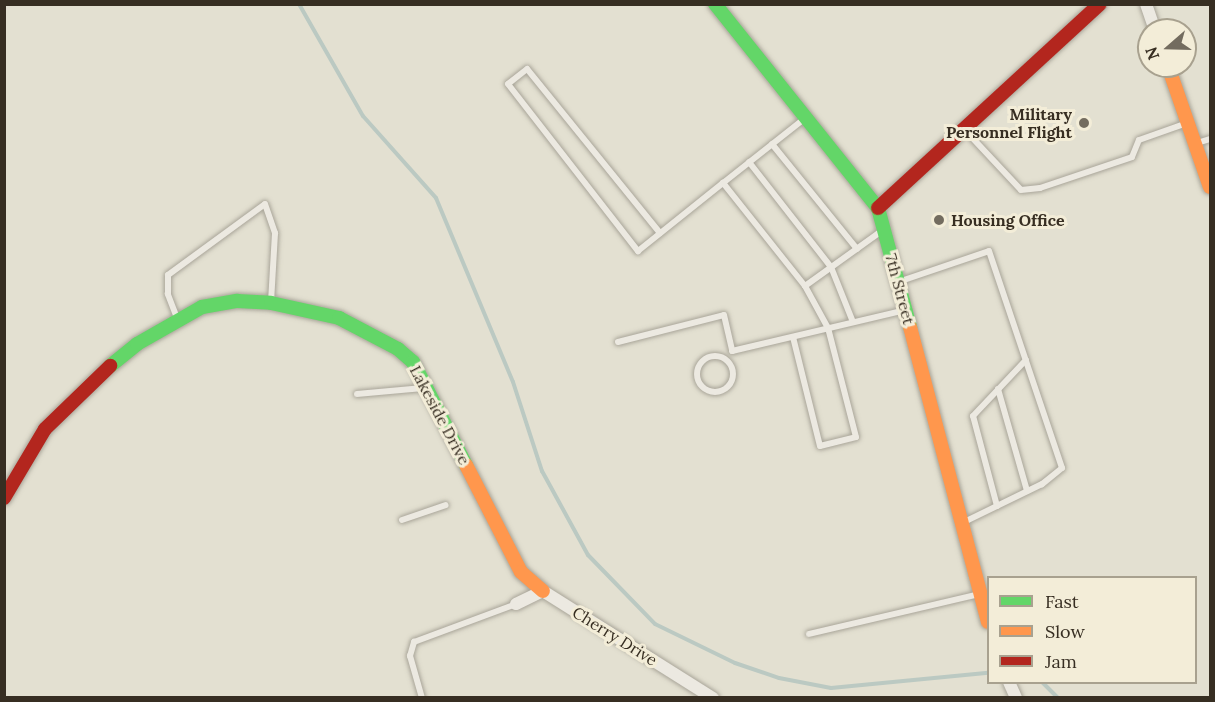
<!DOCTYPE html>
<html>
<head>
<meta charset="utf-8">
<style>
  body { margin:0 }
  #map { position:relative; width:1215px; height:702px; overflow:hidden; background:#e3e0d1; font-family:Lora,serif }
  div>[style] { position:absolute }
  .stream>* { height:4px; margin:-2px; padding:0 2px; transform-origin:2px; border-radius:2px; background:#bbc9c2 }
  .roads { filter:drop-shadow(0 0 2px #a9a599) drop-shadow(0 0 2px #a9a599) }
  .lane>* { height:6px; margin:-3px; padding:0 3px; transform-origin:3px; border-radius:3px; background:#ece9e1 }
  .lane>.ring { margin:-3px; padding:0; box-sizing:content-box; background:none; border:6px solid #ece9e1; border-radius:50% }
  .street>* { height:12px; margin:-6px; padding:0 6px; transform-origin:6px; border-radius:6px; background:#ece9e1 }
  .fast>* { height:14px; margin:-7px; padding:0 7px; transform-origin:7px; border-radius:7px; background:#63d668 }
  .slow>* { height:14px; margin:-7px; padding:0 7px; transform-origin:7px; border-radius:7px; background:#ff974d }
  .jam>* { height:14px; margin:-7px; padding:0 7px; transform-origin:7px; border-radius:7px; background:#b3261e }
  .dots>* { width:16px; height:16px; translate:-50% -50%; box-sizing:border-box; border:3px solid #f3edd8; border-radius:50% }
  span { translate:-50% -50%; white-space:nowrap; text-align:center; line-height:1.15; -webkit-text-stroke:6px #f3edd8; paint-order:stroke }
  .poi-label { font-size:16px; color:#372e22; font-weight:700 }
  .right { translate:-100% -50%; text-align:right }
  .left { translate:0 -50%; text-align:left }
  .street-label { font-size:16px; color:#372e22 }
  .frame { position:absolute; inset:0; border:6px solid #372e22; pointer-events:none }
  .legend { position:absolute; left:987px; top:576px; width:210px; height:108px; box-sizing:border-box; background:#f3edd8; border:2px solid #a8a18f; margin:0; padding:8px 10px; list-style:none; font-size:18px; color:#372e22 }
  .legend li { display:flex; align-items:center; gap:12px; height:30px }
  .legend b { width:30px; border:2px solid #a8a18f }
  .north { position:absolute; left:1137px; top:18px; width:60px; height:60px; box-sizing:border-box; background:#f3edd8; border:2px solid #a8a18f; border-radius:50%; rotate:250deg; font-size:16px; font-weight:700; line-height:24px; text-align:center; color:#372e22 }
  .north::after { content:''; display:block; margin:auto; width:21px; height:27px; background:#736c5f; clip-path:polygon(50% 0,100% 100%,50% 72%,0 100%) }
</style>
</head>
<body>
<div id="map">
  <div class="stream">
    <div style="left:299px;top:4px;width:129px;rotate:60.3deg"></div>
    <div style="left:363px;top:116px;width:110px;rotate:48.3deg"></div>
    <div style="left:436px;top:198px;width:199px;rotate:67.3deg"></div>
    <div style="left:513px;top:382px;width:94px;rotate:72deg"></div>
    <div style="left:542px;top:471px;width:96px;rotate:61.3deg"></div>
    <div style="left:588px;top:555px;width:96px;rotate:45.8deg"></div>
    <div style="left:655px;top:624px;width:89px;rotate:26deg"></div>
    <div style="left:735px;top:663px;width:46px;rotate:18.8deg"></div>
    <div style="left:779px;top:678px;width:53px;rotate:10.9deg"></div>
    <div style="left:831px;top:688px;width:158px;rotate:-5.5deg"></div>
    <div style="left:1042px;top:682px;width:23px;rotate:45deg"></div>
  </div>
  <div class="roads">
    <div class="lane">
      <div style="left:964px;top:129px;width:83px;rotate:46.9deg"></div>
      <div style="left:1021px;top:190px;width:19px;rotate:-6deg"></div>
      <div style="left:1040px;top:188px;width:97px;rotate:-18.6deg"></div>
      <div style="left:1132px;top:157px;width:18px;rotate:-68deg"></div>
      <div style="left:1139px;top:140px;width:51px;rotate:-19.5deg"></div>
      <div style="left:1197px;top:143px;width:14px;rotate:-17deg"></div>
      <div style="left:772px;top:144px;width:135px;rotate:51deg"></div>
      <div style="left:749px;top:162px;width:133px;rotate:52deg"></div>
      <div style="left:831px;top:267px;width:59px;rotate:68.2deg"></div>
      <div style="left:660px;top:233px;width:211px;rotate:-129deg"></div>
      <div style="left:527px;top:69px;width:24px;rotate:142deg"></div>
      <div style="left:508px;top:84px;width:212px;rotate:52.1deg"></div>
      <div style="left:638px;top:251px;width:109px;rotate:-38.7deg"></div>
      <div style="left:898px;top:282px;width:96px;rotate:-18.8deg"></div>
      <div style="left:989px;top:251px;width:229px;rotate:71.4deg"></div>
      <div style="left:1062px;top:468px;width:26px;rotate:141deg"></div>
      <div style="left:1042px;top:484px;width:87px;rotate:154deg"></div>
      <div style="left:805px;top:286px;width:96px;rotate:-35.7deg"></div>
      <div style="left:177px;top:318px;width:26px;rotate:-111deg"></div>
      <div style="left:168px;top:294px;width:19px;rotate:-90deg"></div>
      <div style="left:168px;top:275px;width:120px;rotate:-36.2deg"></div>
      <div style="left:265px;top:204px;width:31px;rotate:71deg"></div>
      <div style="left:275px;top:233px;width:69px;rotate:93.3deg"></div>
      <div style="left:793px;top:337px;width:112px;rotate:76.1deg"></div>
      <div style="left:820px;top:446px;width:37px;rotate:-14deg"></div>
      <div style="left:856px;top:437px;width:113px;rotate:-104.4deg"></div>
      <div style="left:828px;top:328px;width:48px;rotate:-118.7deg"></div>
      <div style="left:805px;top:286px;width:132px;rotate:-128.5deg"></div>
      <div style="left:723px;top:183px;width:103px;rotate:-38.3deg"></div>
      <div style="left:618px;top:342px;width:109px;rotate:-14.3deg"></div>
      <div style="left:724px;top:315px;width:37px;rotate:77deg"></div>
      <div style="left:732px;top:351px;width:178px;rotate:-13.3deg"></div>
      <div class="ring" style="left:697px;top:356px;width:30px;height:30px"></div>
      <div style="left:998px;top:389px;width:106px;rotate:74.1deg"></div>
      <div style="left:357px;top:394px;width:66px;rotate:-5.2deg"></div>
      <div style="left:997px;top:506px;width:93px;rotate:-104.9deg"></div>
      <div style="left:973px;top:416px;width:77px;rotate:-46.6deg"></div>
      <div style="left:402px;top:520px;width:46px;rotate:-18.8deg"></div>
      <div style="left:809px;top:634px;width:176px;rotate:-13.2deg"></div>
      <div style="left:422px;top:698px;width:44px;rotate:-105.9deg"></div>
      <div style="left:410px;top:656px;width:15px;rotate:-74deg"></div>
      <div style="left:414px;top:642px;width:109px;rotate:-20.4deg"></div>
    </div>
    <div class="street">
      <div style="left:1146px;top:4px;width:28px;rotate:71deg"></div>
      <div style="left:516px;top:604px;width:30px;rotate:-26deg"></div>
      <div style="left:543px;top:591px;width:201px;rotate:32.2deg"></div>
      <div style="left:1009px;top:682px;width:17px;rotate:66deg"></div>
    </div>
    <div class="fast">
      <div style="left:715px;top:4px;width:261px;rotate:51.4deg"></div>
      <div style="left:878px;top:208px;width:123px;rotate:74.9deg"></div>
      <div style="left:110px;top:366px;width:35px;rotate:-39deg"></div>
      <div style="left:137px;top:344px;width:75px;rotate:-29.6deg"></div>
      <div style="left:202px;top:307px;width:36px;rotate:-10deg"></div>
      <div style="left:237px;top:301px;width:34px;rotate:3deg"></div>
      <div style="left:271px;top:303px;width:70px;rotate:12.4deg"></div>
      <div style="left:339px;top:318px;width:67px;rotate:27.7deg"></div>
      <div style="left:398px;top:349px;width:20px;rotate:41deg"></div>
      <div style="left:413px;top:362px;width:116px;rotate:62.8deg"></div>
    </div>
    <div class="slow">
      <div style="left:1168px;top:66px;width:128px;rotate:70.9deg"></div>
      <div style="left:910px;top:327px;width:305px;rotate:75.2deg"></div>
      <div style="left:466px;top:465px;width:120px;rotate:62.8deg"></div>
      <div style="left:521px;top:572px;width:29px;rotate:41deg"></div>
    </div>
    <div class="jam">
      <div style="left:878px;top:208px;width:301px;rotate:-42.6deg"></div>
      <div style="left:4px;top:498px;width:80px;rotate:-59.3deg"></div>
      <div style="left:45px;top:429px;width:91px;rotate:-44.1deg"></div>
    </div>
  </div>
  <div class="dots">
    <div style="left:1084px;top:123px;background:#736c5f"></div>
    <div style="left:939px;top:220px;background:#736c5f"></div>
  </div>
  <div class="poi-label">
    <span class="right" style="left:1072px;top:123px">Military<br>Personnel Flight</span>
    <span class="left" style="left:951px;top:220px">Housing Office</span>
  </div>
  <div class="street-label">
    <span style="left:900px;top:289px;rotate:75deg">7th Street</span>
    <span style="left:440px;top:415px;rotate:62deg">Lakeside Drive</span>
    <span style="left:615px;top:636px;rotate:32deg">Cherry Drive</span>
  </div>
  <div class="frame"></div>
  <ul class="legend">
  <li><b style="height:8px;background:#63d668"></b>Fast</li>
  <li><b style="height:8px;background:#ff974d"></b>Slow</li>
  <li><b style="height:8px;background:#b3261e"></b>Jam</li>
  </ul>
  <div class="north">N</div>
</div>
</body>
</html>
